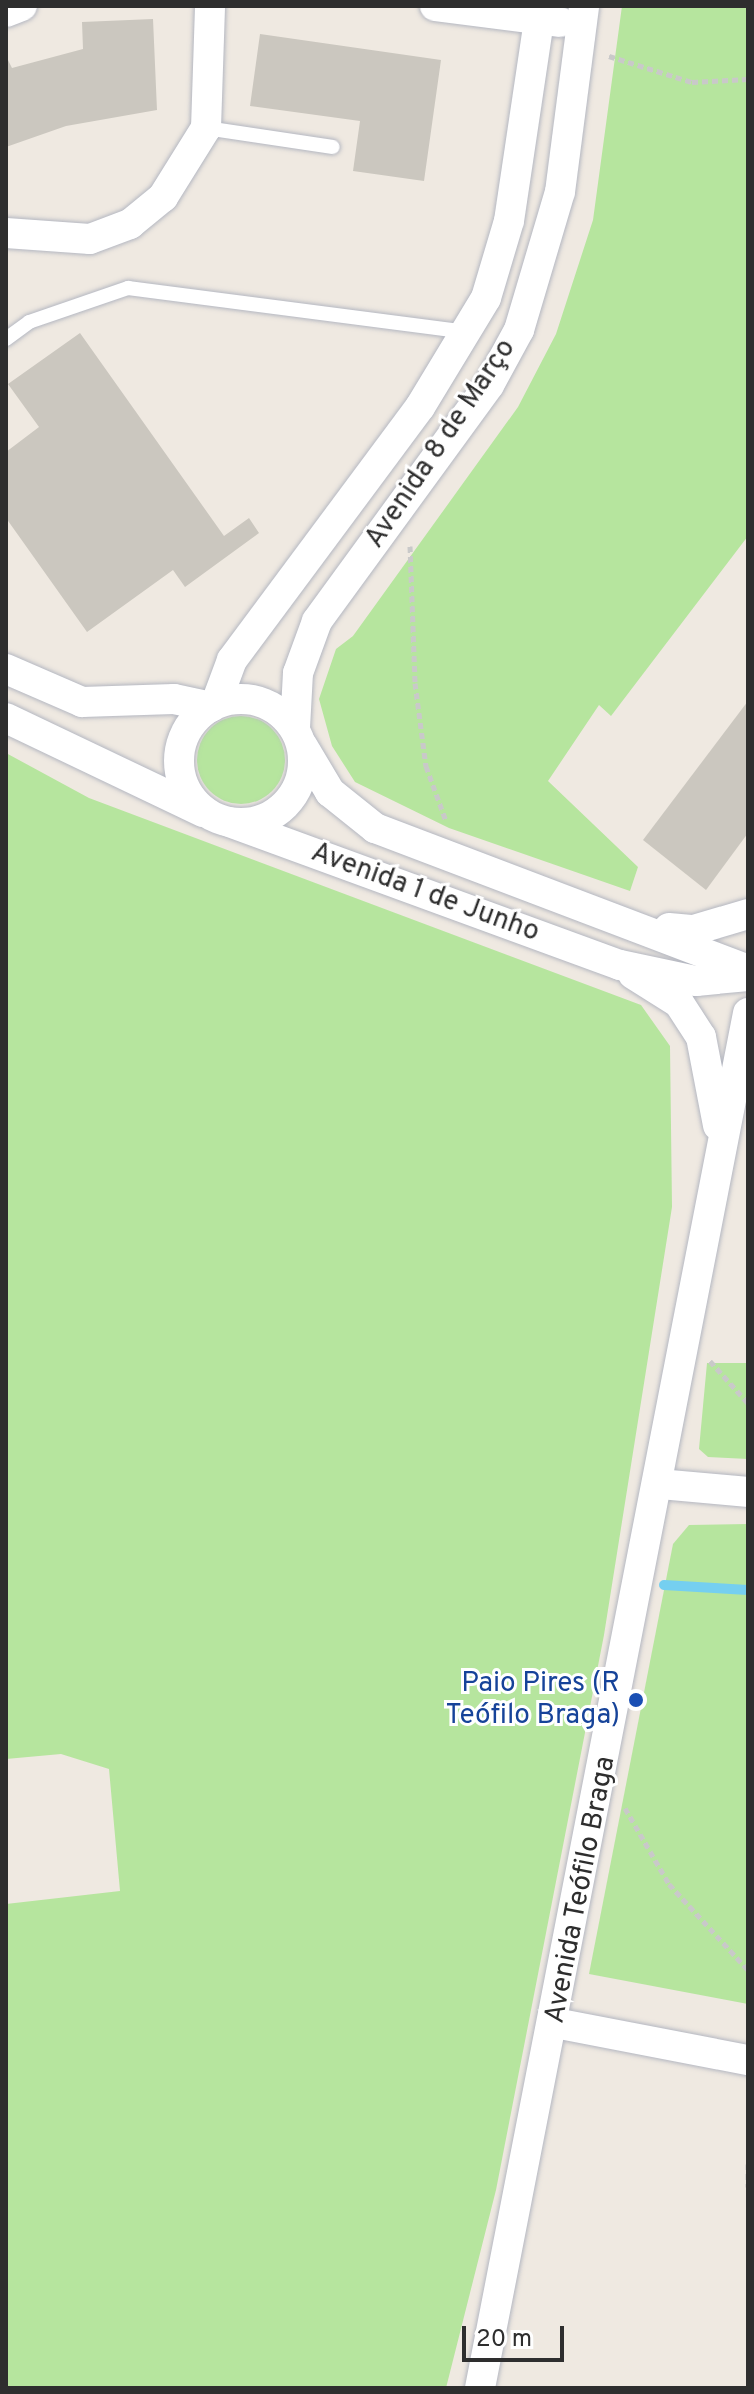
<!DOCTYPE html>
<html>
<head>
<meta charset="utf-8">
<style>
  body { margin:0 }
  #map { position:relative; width:754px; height:2394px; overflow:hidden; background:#efe9e1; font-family:Overpass,sans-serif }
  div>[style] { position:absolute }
  .green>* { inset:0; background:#b6e59e }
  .round { border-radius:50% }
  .stream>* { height:10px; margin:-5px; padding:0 5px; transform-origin:5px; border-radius:5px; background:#75cff0 }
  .building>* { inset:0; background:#cbc7bf }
  .path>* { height:5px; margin-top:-2.5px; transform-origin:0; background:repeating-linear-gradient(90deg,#c9c9c9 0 6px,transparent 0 10px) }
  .roads { filter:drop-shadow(0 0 2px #b4b7c1) drop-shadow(0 0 2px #b4b7c1) }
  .lane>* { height:14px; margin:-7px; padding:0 7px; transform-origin:7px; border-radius:7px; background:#fff }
  .street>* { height:30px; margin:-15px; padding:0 15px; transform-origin:15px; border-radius:15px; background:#fff }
  .street>.ring { margin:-15px; padding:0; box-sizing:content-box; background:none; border:30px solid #fff; border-radius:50% }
  .dots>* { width:22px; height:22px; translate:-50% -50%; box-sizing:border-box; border:4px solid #fff; border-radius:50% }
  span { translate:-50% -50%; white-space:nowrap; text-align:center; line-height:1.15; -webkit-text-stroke:6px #fff; paint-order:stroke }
  .street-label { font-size:28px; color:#2e2e2e }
  .transit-label { font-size:28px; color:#164399 }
  .right { translate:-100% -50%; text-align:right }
  .frame { position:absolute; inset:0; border:8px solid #2e2e2e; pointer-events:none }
  .scale { position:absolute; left:462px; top:2326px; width:102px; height:36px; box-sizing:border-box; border:4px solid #2e2e2e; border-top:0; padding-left:10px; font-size:24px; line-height:28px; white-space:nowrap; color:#2e2e2e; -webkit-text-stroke:6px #fff; paint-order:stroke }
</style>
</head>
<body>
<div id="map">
  <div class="green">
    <div style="clip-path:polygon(622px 6px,748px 6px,748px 536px,611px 716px,599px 705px,548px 781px,638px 867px,630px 891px,449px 828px,355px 782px,332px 746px,319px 699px,336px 649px,353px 636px,518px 407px,556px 334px,593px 220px)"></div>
    <div class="round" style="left:197px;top:716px;width:88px;height:88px"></div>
    <div style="clip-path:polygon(6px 753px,89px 798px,641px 1005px,670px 1046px,672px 1207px,604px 1635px,496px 2190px,446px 2388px,6px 2388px,6px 1904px,120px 1891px,109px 1769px,61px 1754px,6px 1759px)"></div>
    <div style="clip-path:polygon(707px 1363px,748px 1363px,748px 1459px,708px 1457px,699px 1449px)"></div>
    <div style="clip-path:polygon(748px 1524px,748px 2004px,589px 1974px,673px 1544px,689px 1525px)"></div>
  </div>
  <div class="stream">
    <div style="left:664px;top:1585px;width:84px;rotate:3.4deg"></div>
  </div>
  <div class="building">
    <div style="clip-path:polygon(153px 19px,157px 110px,66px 126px,6px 147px,6px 56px,12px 68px,83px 49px,82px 22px)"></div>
    <div style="clip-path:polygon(260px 34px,441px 60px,424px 181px,353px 171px,360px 121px,250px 106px)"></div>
    <div style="clip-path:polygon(80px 333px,224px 536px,249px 518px,259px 533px,185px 587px,173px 570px,87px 632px,6px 518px,6px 452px,39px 427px,8px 384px)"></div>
    <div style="clip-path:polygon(748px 701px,748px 833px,706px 890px,643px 840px)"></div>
  </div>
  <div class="path">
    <div style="left:609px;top:56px;width:87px;rotate:17.4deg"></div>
    <div style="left:692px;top:82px;width:56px;rotate:-3.1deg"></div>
    <div style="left:410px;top:546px;width:137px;rotate:87.9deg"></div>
    <div style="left:415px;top:683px;width:84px;rotate:82.5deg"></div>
    <div style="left:426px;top:766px;width:59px;rotate:70deg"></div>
    <div style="left:710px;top:1361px;width:57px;rotate:47.9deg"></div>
    <div style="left:625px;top:1808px;width:88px;rotate:59.9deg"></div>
    <div style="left:669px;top:1884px;width:117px;rotate:47.4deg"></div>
    <div style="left:748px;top:2164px;width:23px;rotate:90deg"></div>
  </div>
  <div class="roads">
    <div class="lane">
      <div style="left:206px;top:128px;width:128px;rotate:8.5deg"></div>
      <div style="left:6px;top:339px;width:29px;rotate:-36deg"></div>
      <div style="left:29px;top:322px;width:105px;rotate:-19deg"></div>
      <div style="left:128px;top:288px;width:342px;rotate:7.4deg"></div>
    </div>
    <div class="street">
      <div style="left:435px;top:6px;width:126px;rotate:7.3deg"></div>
      <div style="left:6px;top:12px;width:17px;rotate:-21deg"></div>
      <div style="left:6px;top:233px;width:84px;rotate:4.1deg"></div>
      <div style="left:90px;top:239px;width:43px;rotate:-20.6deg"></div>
      <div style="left:130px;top:224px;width:43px;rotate:-39.3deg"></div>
      <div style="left:163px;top:197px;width:81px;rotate:-58.1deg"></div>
      <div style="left:206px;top:128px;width:122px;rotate:-88.1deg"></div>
      <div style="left:6px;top:669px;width:83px;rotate:23.5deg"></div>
      <div style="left:82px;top:702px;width:92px;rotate:-1.9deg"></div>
      <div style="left:174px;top:699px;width:38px;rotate:12deg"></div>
      <div class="ring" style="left:179px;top:699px;width:94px;height:94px"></div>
      <div style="left:216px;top:703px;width:46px;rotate:-69.6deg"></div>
      <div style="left:232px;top:660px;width:315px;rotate:-53.4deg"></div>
      <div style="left:420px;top:407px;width:127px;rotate:-58.8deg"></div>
      <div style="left:486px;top:298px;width:80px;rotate:-73.4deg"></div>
      <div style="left:509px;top:221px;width:217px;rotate:-81.5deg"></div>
      <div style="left:6px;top:718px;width:218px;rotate:25.5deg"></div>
      <div style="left:295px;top:728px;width:55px;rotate:-86.9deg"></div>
      <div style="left:298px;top:673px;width:55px;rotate:-69.9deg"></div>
      <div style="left:317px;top:621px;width:292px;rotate:-53.9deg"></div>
      <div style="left:489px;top:385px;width:63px;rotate:-61.4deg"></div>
      <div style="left:519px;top:330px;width:144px;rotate:-73.5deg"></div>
      <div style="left:560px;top:192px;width:188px;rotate:-82.6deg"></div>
      <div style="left:302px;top:745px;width:55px;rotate:59.2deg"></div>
      <div style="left:330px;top:792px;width:58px;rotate:38.7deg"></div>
      <div style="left:375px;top:828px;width:399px;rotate:20.8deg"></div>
      <div style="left:229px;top:822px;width:416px;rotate:20.1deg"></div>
      <div style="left:620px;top:965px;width:78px;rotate:11.9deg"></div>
      <div style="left:696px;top:981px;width:52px;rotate:-5.5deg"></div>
      <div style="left:669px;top:928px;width:25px;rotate:5deg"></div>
      <div style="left:694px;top:930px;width:56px;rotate:-16.5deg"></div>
      <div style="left:633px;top:974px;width:54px;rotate:32.2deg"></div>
      <div style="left:679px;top:1003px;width:40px;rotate:57.1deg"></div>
      <div style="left:701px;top:1037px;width:90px;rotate:79.1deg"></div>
      <div style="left:659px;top:1484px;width:89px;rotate:5.1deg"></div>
      <div style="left:555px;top:2023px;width:197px;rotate:10.9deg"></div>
      <div style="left:480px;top:2388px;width:1401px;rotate:-78.97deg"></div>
    </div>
  </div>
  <div class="dots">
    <div style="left:636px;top:1700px;background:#1a4fb4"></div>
  </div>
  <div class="street-label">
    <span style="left:441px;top:444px;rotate:-56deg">Avenida 8 de Março</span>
    <span style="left:425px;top:893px;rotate:20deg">Avenida 1 de Junho</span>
    <span style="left:581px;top:1890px;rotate:-79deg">Avenida Teófilo Braga</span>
  </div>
  <div class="transit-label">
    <span class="right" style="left:620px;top:1700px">Paio Pires (R<br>Teófilo Braga)</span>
  </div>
  <div class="frame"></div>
  <div class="scale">20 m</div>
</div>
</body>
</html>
